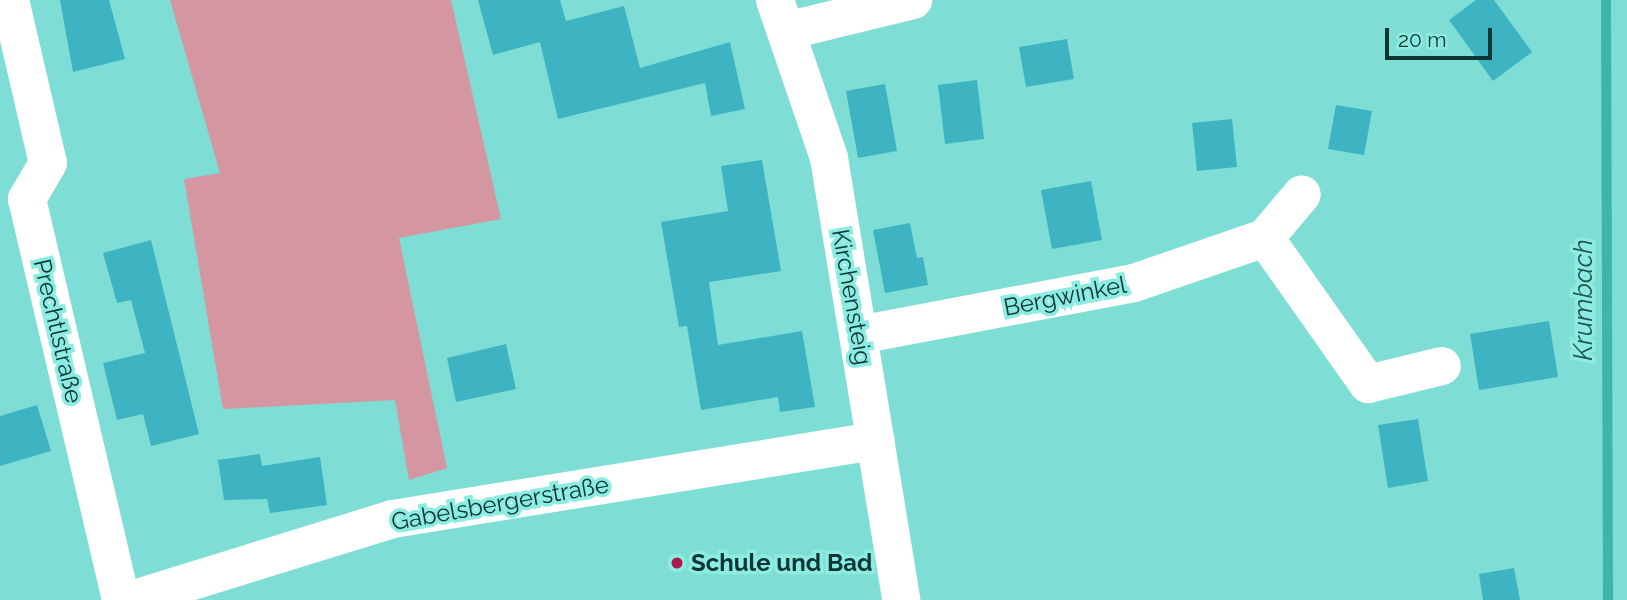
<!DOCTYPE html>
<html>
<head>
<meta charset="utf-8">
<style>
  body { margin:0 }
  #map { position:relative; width:1627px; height:600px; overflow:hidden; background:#7eded5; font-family:Raleway,sans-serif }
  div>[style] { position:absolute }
  .green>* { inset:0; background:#d496a1 }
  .stream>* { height:10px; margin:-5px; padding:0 5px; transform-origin:5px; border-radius:5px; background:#3eb4ab }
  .building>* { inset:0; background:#3eb4c3 }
  .minor>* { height:38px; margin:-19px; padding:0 19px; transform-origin:19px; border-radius:19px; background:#fff }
  .dots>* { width:19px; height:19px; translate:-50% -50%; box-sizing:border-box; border:4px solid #8cece2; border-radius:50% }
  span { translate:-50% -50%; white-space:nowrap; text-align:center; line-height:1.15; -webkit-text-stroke:7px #8cece2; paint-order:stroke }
  .street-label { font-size:24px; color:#0b3633 }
  .poi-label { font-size:24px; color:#0b3633; font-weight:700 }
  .left { translate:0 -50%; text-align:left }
  .water-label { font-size:26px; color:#225450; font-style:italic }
  .scale { position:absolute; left:1385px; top:28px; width:107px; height:32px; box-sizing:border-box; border:4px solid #0b3633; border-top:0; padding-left:9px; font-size:21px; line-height:24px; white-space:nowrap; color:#0b3633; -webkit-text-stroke:5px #8cece2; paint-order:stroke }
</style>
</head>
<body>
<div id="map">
  <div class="green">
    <div style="clip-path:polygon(170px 0,451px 0,501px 219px,399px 238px,447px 468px,409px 480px,395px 400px,223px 409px,184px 179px,220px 173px)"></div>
  </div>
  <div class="stream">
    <div style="left:1606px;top:0;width:600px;rotate:89.81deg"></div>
  </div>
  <div class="building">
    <div style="clip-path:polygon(60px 0,109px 0,125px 59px,73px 72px)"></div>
    <div style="clip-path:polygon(478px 0,560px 0,566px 21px,624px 6px,640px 68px,730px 42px,745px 109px,711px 116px,705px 83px,558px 119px,540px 42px,493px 55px)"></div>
    <div style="clip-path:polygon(1476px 0,1494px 0,1532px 52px,1493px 81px,1449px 20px)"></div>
    <div style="clip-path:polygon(1067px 39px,1074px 79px,1026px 87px,1019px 47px)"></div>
    <div style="clip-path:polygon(977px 80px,984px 139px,945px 144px,938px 85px)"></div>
    <div style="clip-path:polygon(885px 84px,897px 151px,858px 158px,846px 91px)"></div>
    <div style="clip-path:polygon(1336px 105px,1372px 111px,1364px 155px,1328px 149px)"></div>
    <div style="clip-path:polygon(1232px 119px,1237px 167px,1197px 171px,1192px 123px)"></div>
    <div style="clip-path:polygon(762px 160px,781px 271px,709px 282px,718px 345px,802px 331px,815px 407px,780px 412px,778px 397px,701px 410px,687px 326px,679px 327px,661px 222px,728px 211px,721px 166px)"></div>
    <div style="clip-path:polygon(1091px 181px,1102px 240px,1052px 249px,1041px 190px)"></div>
    <div style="clip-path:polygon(910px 223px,917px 258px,923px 257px,928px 285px,885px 293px,873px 230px)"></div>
    <div style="clip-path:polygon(151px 240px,199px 434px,151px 446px,143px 414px,117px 420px,103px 363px,145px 353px,131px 300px,117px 303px,103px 253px)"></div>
    <div style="clip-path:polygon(1549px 321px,1558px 377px,1479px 390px,1470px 334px)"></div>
    <div style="clip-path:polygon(506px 344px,516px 389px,456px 402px,447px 358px)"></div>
    <div style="clip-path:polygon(37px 405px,51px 451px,0 466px,0 416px)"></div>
    <div style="clip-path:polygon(1418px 419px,1428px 481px,1388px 488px,1378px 425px)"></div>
    <div style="clip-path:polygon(260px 454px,262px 466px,320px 457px,327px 505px,270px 513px,267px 499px,224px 500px,218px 460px)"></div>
    <div style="clip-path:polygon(1514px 568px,1520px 600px,1483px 600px,1479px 574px)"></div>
  </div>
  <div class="minor">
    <div style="left:10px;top:0;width:167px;rotate:76.9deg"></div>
    <div style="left:48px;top:163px;width:42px;rotate:120.3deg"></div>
    <div style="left:27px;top:199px;width:412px;rotate:76.8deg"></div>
    <div style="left:775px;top:0;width:167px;rotate:71.1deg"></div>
    <div style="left:829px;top:158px;width:448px;rotate:80.7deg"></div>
    <div style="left:786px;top:31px;width:131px;rotate:-13.7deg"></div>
    <div style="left:1265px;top:238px;width:179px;rotate:54.8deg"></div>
    <div style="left:1368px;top:384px;width:76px;rotate:-13.7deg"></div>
    <div style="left:859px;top:335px;width:280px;rotate:-10.7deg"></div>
    <div style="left:1134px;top:283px;width:139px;rotate:-19deg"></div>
    <div style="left:1265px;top:238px;width:57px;rotate:-49.9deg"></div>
    <div style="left:131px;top:600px;width:274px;rotate:-17.2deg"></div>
    <div style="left:393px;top:519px;width:489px;rotate:-9.2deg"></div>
  </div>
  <div class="dots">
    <div style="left:677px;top:563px;background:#ac1a4d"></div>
  </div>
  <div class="street-label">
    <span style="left:1065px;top:296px;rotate:-11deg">Bergwinkel</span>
    <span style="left:852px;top:297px;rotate:80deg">Kirchensteig</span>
    <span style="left:58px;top:331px;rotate:77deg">Prechtlstraße</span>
    <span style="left:500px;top:503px;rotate:-10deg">Gabelsbergerstraße</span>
  </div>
  <div class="poi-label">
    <span class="left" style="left:691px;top:563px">Schule und Bad</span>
  </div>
  <div class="water-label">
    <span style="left:1584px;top:300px;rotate:-90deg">Krumbach</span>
  </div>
  <div class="scale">20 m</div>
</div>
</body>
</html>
